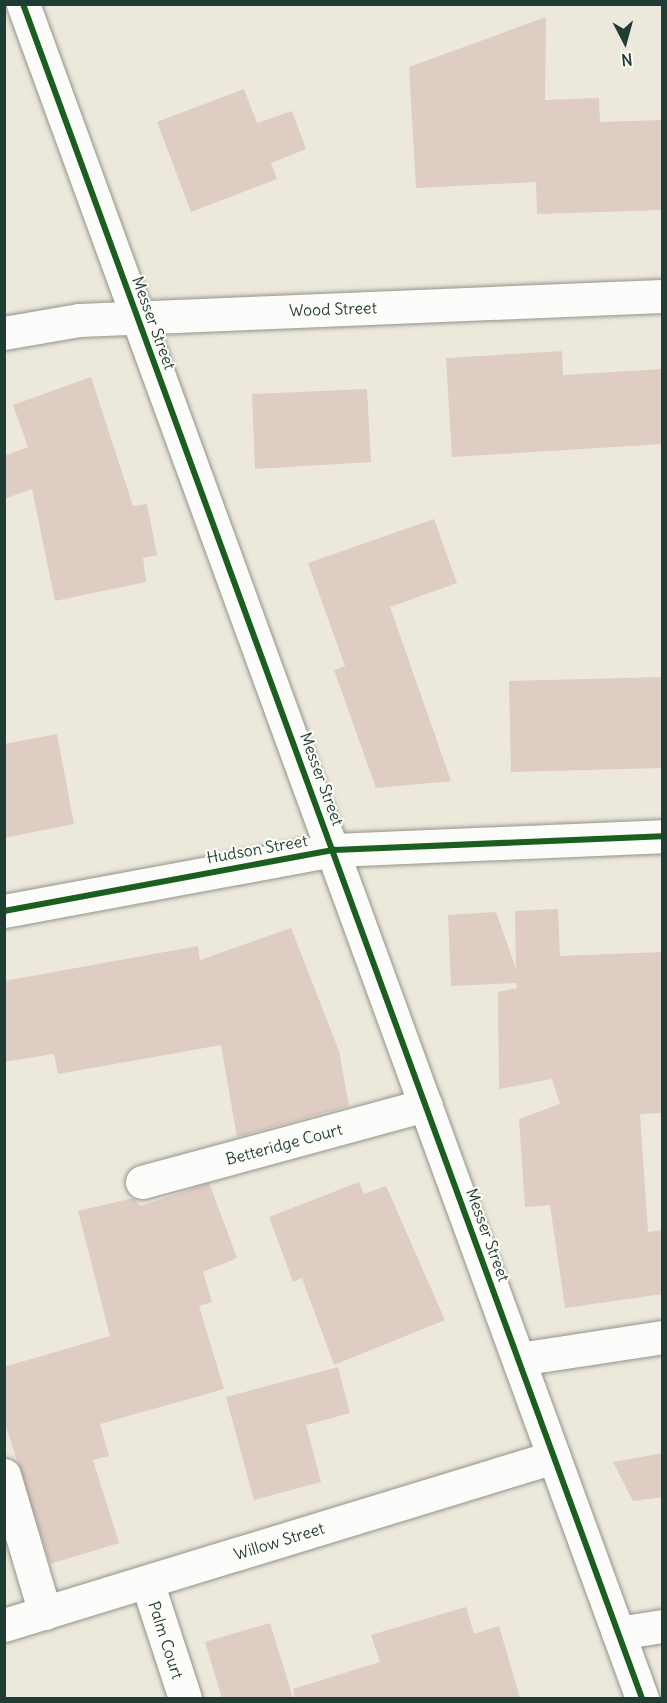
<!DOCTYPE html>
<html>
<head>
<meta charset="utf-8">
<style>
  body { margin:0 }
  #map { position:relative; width:667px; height:1703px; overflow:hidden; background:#ede8dc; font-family:Delius,sans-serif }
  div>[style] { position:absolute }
  .building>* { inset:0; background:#dfccc3 }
  .roads { filter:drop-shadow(0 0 2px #92948c) drop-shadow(0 0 2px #92948c) }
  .minor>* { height:33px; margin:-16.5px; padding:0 16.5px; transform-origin:16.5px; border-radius:16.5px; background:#fcfcfa }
  .cycleway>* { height:6px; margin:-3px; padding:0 3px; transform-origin:3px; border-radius:3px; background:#1b5e20 }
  span { translate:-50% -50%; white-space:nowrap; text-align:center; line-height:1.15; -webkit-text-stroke:4.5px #fdfcf7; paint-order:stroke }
  .street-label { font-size:16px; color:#1f3d34 }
  .frame { position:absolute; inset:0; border:6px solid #1f3d34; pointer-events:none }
  .north { position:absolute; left:595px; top:12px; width:60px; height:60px; -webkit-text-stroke:4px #fdfcf7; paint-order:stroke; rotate:174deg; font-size:16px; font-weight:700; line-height:24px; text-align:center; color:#1f3d34 }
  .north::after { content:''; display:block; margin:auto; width:21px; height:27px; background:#1f3d34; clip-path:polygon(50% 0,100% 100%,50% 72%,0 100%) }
</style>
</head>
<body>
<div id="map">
  <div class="building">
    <div style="clip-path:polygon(546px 17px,545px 100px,599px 98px,600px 122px,663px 120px,663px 210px,537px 214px,536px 182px,416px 188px,409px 67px)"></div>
    <div style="clip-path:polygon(244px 89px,257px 123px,292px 111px,306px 149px,271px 163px,277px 179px,191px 212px,157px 122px)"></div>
    <div style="clip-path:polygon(562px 351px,563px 375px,663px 369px,663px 444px,452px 457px,446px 358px)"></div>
    <div style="clip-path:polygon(91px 377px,133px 506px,147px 504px,157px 555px,143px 558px,146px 582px,55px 601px,32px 489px,4px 499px,4px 456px,28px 447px,13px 405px)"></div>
    <div style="clip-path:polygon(367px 389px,371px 462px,255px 469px,252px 394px)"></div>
    <div style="clip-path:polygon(434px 519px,457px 583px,390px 607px,451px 781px,376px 788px,334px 670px,345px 666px,308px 563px)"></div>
    <div style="clip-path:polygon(663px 677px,663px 768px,511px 772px,509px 681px)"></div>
    <div style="clip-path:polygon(57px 734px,74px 824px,4px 838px,4px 744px)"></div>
    <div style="clip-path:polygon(558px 909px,560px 956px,663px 952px,663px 1113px,640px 1114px,648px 1232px,663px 1230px,663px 1294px,565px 1308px,550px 1205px,525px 1207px,519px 1119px,560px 1104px,552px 1079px,499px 1089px,498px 992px,517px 988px,516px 983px,451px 986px,448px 915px,496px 912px,516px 969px,515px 911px)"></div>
    <div style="clip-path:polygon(291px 928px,339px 1051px,349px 1106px,237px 1137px,221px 1045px,58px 1074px,54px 1054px,4px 1062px,4px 981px,198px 946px,200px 960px)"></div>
    <div style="clip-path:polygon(359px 1182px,364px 1194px,386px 1186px,445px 1320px,334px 1365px,302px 1278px,293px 1282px,269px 1217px)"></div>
    <div style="clip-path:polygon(209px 1183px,237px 1258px,203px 1272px,212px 1302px,199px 1306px,224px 1389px,100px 1424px,109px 1456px,93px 1460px,119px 1543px,50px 1564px,4px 1420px,4px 1367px,110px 1336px,78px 1211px,133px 1198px,141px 1206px)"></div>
    <div style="clip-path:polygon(338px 1367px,350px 1413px,306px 1425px,321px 1482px,254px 1500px,226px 1397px)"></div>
    <div style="clip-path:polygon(663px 1453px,663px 1497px,633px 1501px,613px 1462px)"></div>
    <div style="clip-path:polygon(466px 1607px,474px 1634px,499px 1626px,520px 1698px,295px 1698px,293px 1689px,380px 1662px,371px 1635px)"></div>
    <div style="clip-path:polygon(270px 1623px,293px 1698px,222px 1698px,205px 1642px)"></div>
  </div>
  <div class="roads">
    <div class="minor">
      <div style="left:23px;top:4px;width:1804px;rotate:69.93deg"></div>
      <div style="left:4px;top:333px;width:76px;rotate:-9.8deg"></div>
      <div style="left:79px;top:320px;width:583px;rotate:-2.36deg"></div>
      <div style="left:4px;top:911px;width:336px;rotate:-10.5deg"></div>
      <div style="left:334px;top:850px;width:328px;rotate:-2.4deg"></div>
      <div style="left:142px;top:1182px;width:294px;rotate:-15.2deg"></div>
      <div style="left:519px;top:1359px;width:145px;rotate:-8.7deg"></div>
      <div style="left:4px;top:1475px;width:144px;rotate:73.5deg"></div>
      <div style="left:147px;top:1582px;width:122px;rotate:71.9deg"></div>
      <div style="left:4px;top:1625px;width:575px;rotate:-16.99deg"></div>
      <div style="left:618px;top:1633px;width:45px;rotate:-9deg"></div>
    </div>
  </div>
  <div class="cycleway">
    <div style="left:23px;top:4px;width:1804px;rotate:69.93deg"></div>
    <div style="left:4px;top:911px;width:336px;rotate:-10.5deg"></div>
    <div style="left:334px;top:850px;width:328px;rotate:-2.4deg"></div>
  </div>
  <div class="street-label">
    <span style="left:333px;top:309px;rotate:-2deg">Wood Street</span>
    <span style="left:154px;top:323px;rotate:70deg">Messer Street</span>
    <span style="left:322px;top:779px;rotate:70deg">Messer Street</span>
    <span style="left:257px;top:849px;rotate:-10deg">Hudson Street</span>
    <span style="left:284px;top:1144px;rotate:-15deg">Betteridge Court</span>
    <span style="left:488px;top:1235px;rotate:70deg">Messer Street</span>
    <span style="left:279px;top:1541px;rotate:-17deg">Willow Street</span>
    <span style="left:166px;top:1640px;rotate:72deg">Palm Court</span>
  </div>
  <div class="frame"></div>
  <div class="north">N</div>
</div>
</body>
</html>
